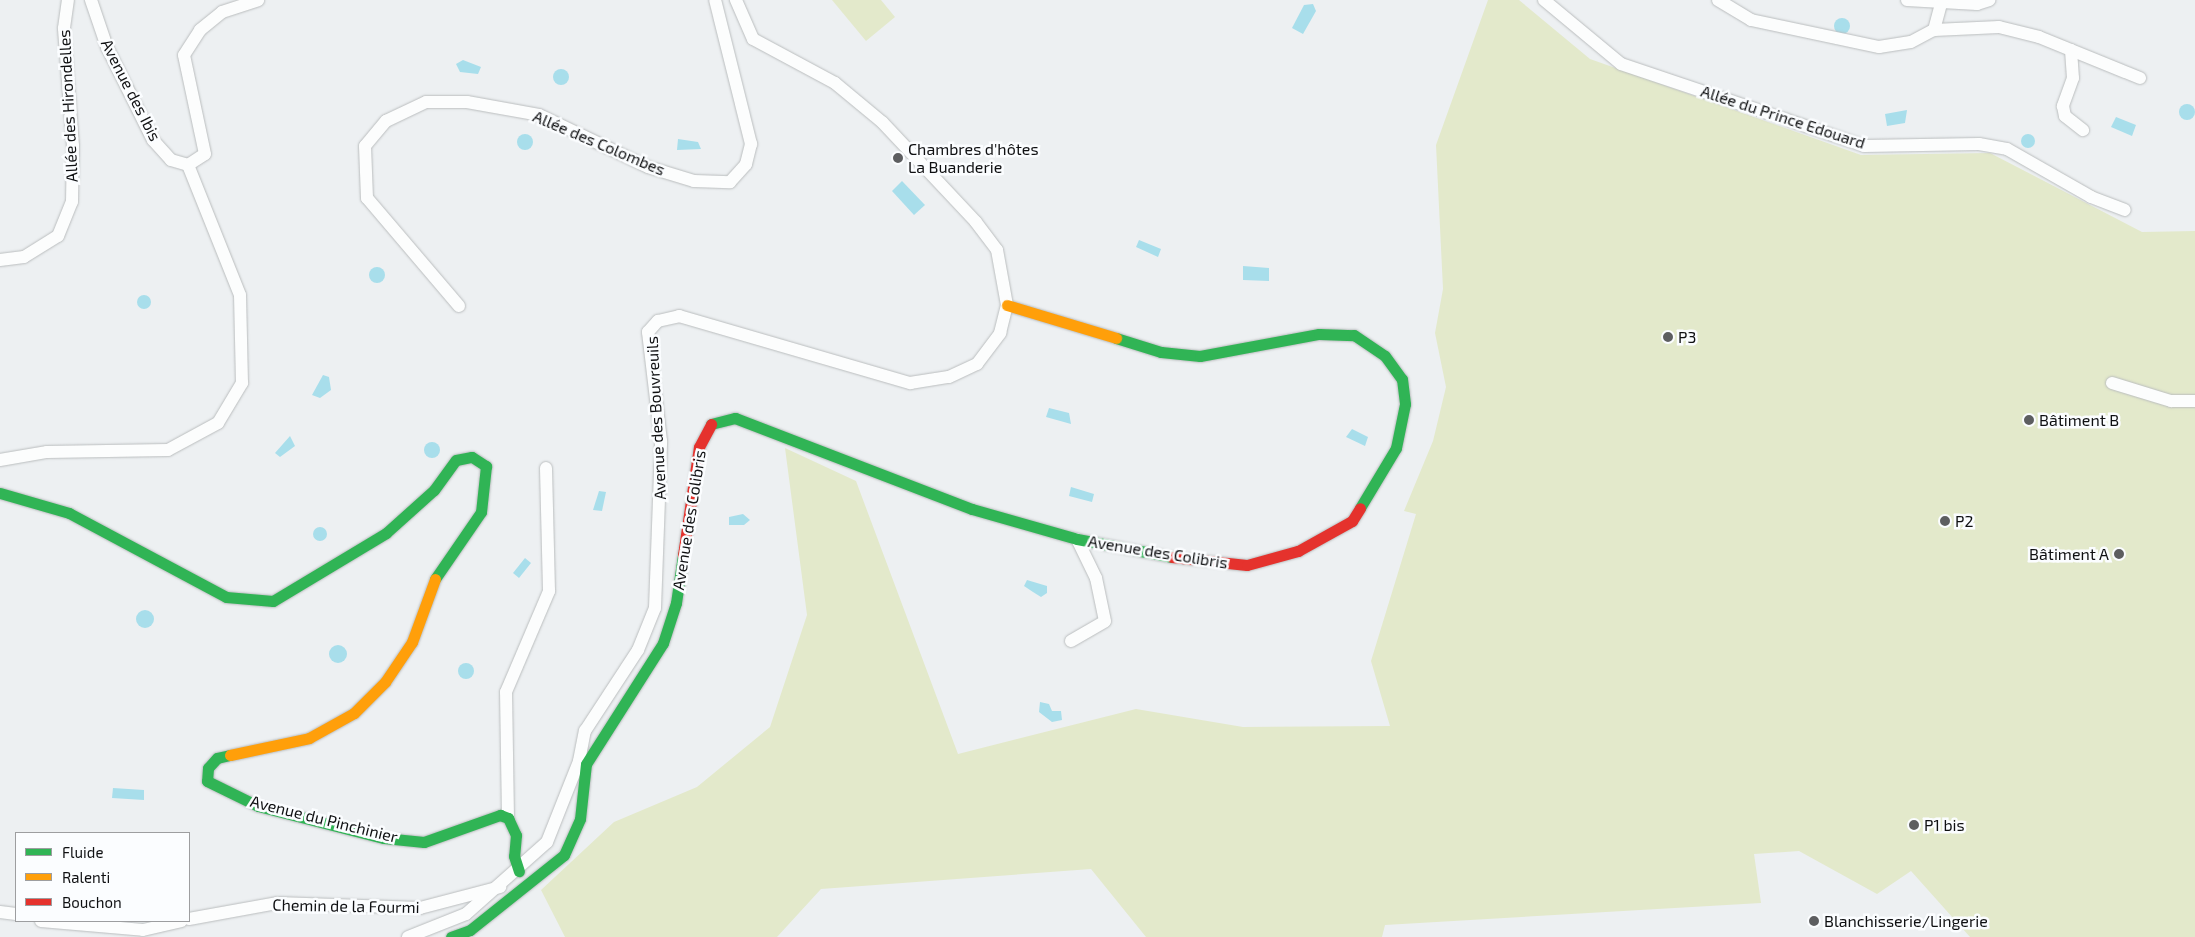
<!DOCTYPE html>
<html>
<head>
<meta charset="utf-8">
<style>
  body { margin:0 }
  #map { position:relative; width:2195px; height:937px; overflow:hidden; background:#edf0f2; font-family:"Exo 2",sans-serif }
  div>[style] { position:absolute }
  .green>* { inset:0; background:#e3e9cb }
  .water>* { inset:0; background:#a8deeb }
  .round { border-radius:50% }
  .roads { filter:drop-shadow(0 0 1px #babdbe) drop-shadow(0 0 1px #babdbe) }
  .street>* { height:12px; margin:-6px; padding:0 6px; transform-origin:6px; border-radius:6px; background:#fcfdfd }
  .fast>* { height:11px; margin:-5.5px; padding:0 5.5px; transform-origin:5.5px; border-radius:5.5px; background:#30b455 }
  .slow>* { height:11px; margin:-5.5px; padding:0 5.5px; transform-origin:5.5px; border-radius:5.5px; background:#ff9f0a }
  .jam>* { height:11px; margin:-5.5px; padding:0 5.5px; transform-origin:5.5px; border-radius:5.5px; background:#e5322d }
  .dots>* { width:14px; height:14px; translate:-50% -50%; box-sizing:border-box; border:2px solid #fbfdff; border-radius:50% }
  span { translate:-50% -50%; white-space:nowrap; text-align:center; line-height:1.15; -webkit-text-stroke:5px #fbfdff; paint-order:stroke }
  .street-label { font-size:16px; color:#0f1012 }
  .poi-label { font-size:16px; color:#0f1012 }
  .left { translate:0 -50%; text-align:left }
  .right { translate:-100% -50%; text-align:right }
  .legend { position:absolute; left:15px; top:832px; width:175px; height:90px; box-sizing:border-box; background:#fbfdff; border:1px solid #9d9ea0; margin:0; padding:6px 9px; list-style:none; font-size:15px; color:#0f1012 }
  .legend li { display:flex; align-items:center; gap:10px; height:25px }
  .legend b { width:25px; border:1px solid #9d9ea0 }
</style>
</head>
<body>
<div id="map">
  <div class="green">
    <div style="clip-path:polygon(832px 0,881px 0,895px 17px,866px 41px)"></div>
    <div style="clip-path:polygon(1488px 0,1519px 0,1590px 59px,1861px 155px,1990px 153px,2142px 232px,2195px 231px,2195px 937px,1970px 937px,1911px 871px,1877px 894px,1799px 851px,1754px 854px,1761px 903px,1385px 925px,1382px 937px,1146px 937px,1091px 869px,821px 889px,777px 937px,565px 937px,541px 890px,614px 822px,697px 787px,770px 727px,807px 615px,785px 448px,856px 481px,958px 754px,1136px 709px,1243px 727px,1390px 726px,1371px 661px,1416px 514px,1404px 511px,1433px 441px,1446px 387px,1435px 333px,1443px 289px,1436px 145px)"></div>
  </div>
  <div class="water">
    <div style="clip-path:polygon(1313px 4px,1316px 11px,1303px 34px,1292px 28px,1304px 5px)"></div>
    <div class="round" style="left:1834px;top:18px;width:16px;height:16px"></div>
    <div style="clip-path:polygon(463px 60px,481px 67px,478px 74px,460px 72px,456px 64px)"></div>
    <div class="round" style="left:553px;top:69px;width:16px;height:16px"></div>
    <div class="round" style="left:2179px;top:104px;width:16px;height:16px"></div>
    <div style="clip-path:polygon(1907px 110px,1905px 123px,1887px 126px,1885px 114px)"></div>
    <div style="clip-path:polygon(2116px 117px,2136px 125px,2132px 136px,2111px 127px)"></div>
    <div class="round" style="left:517px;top:134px;width:16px;height:16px"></div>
    <div class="round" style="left:2021px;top:134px;width:14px;height:14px"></div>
    <div style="clip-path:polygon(678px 139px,698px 142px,701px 149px,677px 150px)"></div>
    <div style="clip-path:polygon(902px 181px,925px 205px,914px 215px,892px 191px)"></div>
    <div style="clip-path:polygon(1139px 240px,1161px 249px,1158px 257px,1136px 247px)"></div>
    <div style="clip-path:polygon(1243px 266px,1269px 268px,1269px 281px,1243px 280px)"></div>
    <div class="round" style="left:369px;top:267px;width:16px;height:16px"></div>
    <div class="round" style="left:137px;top:295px;width:14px;height:14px"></div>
    <div style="clip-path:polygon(323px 375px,329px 377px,331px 390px,320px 398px,312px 395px)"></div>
    <div style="clip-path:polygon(1049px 408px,1069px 413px,1071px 424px,1046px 417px)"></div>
    <div style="clip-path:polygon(1352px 429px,1368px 437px,1365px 446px,1346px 437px)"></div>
    <div style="clip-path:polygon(290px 436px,295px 446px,280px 457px,275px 453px)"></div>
    <div class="round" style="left:424px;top:442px;width:16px;height:16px"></div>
    <div style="clip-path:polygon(1071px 487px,1094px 494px,1092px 502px,1069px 496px)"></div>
    <div style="clip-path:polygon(599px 491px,606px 492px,602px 511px,593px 510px)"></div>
    <div style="clip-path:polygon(743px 514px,750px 520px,744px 525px,729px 525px,729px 517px)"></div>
    <div class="round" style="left:313px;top:527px;width:14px;height:14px"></div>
    <div style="clip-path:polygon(525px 558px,531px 563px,519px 578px,513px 573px)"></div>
    <div style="clip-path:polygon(1027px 580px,1047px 586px,1047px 593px,1041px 597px,1033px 592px,1024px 586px)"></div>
    <div class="round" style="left:136px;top:610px;width:18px;height:18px"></div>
    <div class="round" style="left:329px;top:645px;width:18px;height:18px"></div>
    <div class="round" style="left:458px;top:663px;width:16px;height:16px"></div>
    <div style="clip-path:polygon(1040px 702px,1049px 704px,1052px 711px,1061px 711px,1062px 720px,1052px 722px,1039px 712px)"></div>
    <div style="clip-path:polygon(113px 788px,144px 790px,144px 800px,112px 798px)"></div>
  </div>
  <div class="roads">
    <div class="street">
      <div style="left:91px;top:0;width:50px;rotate:71.2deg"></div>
      <div style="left:107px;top:47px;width:104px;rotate:63.7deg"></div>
      <div style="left:153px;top:140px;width:27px;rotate:48deg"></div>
      <div style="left:171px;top:160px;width:18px;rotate:16deg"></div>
      <div style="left:1544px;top:0;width:100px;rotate:39.7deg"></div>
      <div style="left:1621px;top:64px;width:256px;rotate:18.6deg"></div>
      <div style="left:1864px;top:146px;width:115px;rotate:-1deg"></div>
      <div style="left:1979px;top:144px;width:28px;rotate:10deg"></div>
      <div style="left:2007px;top:149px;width:97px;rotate:29.7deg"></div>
      <div style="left:2091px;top:197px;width:36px;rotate:21deg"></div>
      <div style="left:1718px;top:0;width:39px;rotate:31deg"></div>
      <div style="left:1751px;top:20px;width:131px;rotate:11.9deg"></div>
      <div style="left:1879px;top:47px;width:32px;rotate:-9deg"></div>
      <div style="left:1911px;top:42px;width:26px;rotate:-28deg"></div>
      <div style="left:1934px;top:30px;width:65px;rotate:-2.6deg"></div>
      <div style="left:1999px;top:27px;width:41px;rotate:14deg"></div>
      <div style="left:2039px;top:37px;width:109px;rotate:22.1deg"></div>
      <div style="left:1907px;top:0;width:70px;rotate:3.3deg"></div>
      <div style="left:1977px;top:4px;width:13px;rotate:-18deg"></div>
      <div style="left:1934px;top:30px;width:28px;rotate:-75deg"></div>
      <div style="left:2071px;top:50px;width:28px;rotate:86deg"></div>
      <div style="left:2073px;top:78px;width:30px;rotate:110deg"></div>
      <div style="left:2063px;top:106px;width:10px;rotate:79deg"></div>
      <div style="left:2065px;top:116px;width:23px;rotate:38deg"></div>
      <div style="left:188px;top:165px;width:20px;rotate:-33deg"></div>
      <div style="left:205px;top:154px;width:101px;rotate:-102deg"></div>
      <div style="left:184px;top:55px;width:30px;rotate:-57deg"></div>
      <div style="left:200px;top:30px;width:28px;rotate:-39deg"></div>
      <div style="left:222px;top:12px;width:38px;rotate:-18deg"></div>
      <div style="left:0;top:260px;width:24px;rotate:-7deg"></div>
      <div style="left:24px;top:257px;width:40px;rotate:-32deg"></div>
      <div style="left:58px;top:236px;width:37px;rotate:-68deg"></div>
      <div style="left:72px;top:202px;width:56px;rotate:-89deg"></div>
      <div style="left:73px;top:146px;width:118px;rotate:-94.4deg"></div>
      <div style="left:64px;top:28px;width:28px;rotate:-82deg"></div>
      <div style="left:459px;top:306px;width:142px;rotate:-130.4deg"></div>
      <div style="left:367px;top:198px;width:52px;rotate:-92.2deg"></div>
      <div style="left:365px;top:146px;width:33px;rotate:-50deg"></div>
      <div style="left:386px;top:121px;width:44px;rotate:-25.4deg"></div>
      <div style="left:426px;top:102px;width:41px"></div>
      <div style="left:467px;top:102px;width:73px;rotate:10.2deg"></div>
      <div style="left:539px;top:115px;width:121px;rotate:25.5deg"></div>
      <div style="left:648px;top:167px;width:48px;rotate:16.9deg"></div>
      <div style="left:694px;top:181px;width:36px;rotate:2deg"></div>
      <div style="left:730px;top:182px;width:24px;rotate:-48deg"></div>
      <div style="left:746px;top:164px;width:21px;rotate:-76deg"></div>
      <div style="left:751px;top:144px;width:148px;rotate:-104deg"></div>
      <div style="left:2112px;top:383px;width:62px;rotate:17deg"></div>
      <div style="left:2171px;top:401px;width:24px"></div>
      <div style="left:0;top:460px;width:48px;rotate:-9.7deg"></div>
      <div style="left:47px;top:452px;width:121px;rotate:-0.9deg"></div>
      <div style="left:168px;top:450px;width:57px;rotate:-28.4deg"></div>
      <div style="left:218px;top:423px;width:47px;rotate:-59deg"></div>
      <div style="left:242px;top:383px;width:88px;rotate:-91.3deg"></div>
      <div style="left:240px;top:295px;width:140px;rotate:-111.8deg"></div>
      <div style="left:1071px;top:641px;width:39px;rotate:-30deg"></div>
      <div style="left:1105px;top:621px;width:44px;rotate:-101.8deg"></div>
      <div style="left:1096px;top:578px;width:43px;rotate:-116deg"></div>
      <div style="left:508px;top:818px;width:126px;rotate:-90.9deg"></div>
      <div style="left:506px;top:692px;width:110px;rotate:-66.9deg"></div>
      <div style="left:549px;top:591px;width:123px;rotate:-91.4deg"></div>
      <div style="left:0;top:912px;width:16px;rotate:7deg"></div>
      <div style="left:189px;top:919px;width:89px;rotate:-10.3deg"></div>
      <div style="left:277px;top:903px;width:143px;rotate:2deg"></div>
      <div style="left:420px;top:908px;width:83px;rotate:-14.7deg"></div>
      <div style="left:41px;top:921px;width:102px;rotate:5deg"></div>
      <div style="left:143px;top:930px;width:39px;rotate:-13deg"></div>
      <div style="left:408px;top:937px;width:62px;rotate:-21.6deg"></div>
      <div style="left:466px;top:914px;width:108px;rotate:-41.6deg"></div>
      <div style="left:547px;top:842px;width:87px;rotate:-68.4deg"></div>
      <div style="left:579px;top:761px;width:31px;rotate:-79deg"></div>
      <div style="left:585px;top:731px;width:97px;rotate:-56.8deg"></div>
      <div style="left:638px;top:650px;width:45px;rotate:-68deg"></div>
      <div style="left:655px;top:608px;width:167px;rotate:-87.9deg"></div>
      <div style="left:661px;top:441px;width:110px;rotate:-96.8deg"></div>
      <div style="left:648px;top:332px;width:15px;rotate:-48deg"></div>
      <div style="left:658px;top:321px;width:22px;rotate:-13deg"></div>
      <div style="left:679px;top:316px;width:241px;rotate:16.2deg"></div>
      <div style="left:910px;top:383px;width:39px;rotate:-9deg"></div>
      <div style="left:949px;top:377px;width:31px;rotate:-25deg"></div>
      <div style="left:977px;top:364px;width:39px;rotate:-53deg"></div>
      <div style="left:1000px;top:333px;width:29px;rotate:-76deg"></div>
      <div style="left:1007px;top:305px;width:56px;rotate:-100.3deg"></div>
      <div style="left:997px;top:250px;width:35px;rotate:-127deg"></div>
      <div style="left:976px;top:222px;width:137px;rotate:-133.2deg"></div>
      <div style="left:882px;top:122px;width:61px;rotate:-140.3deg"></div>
      <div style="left:835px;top:83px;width:93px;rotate:-151.8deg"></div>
      <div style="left:753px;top:39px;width:43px;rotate:-113.6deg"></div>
    </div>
    <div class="fast">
      <div style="left:1116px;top:338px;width:47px;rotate:17.3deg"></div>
      <div style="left:1161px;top:352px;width:39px;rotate:6deg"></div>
      <div style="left:1200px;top:356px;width:121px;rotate:-10.5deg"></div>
      <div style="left:1319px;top:334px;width:35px;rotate:2deg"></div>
      <div style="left:1354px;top:335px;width:37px;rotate:34deg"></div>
      <div style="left:1385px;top:356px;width:29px;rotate:54deg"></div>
      <div style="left:1402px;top:379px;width:25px;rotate:83deg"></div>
      <div style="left:1405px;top:404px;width:45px;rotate:101.6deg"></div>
      <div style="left:1396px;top:448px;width:70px;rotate:121deg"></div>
      <div style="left:711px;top:424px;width:25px;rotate:-14deg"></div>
      <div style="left:735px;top:418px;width:254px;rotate:21deg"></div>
      <div style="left:972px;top:509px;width:109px;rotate:15.9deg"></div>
      <div style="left:1077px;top:539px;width:97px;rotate:10.7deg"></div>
      <div style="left:0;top:493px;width:72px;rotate:16.2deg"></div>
      <div style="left:69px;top:513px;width:178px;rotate:28.1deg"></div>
      <div style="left:226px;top:597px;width:47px;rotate:4.9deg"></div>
      <div style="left:273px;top:601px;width:132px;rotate:-31deg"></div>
      <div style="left:386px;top:533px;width:64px;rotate:-41.9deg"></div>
      <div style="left:434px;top:490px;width:37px;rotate:-54deg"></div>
      <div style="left:456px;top:460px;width:16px;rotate:-11deg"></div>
      <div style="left:472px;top:457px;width:17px;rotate:33deg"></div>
      <div style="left:486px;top:466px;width:46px;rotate:96.2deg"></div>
      <div style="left:481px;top:512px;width:81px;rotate:124.5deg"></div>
      <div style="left:230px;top:755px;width:13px;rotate:167deg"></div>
      <div style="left:217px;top:758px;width:13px;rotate:132deg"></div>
      <div style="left:208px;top:768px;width:13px;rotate:94deg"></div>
      <div style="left:207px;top:781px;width:57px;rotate:26.1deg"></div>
      <div style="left:258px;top:806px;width:130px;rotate:14.3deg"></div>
      <div style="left:384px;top:838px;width:40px;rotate:5.7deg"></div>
      <div style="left:424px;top:842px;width:81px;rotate:-19.6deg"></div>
      <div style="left:500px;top:815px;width:9px;rotate:21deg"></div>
      <div style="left:508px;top:818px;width:19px;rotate:65deg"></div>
      <div style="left:516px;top:835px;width:21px;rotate:95deg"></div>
      <div style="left:514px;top:856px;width:16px;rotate:72deg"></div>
      <div style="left:451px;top:937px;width:20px;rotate:-20deg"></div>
      <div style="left:470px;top:930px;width:120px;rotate:-38.6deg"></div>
      <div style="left:564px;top:855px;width:39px;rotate:-66deg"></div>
      <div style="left:580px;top:819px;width:55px;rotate:-83.8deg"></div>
      <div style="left:586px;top:764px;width:143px;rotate:-57.5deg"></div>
      <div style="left:663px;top:643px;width:42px;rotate:-72deg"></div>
      <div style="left:676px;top:603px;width:49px;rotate:-81.7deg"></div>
    </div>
    <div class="slow">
      <div style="left:1007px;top:305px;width:114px;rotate:16.8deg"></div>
      <div style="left:230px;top:755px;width:81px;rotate:-12.1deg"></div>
      <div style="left:309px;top:738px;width:51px;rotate:-29.1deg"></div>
      <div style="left:354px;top:713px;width:44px;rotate:-45deg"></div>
      <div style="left:385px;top:682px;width:48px;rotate:-56deg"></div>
      <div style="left:412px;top:642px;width:67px;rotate:-69.9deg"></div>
    </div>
    <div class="jam">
      <div style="left:683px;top:555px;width:109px;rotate:-81.6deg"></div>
      <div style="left:699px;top:447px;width:26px;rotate:-62deg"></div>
      <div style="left:1172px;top:557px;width:75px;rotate:6.1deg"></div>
      <div style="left:1247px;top:565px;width:53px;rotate:-15.4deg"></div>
      <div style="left:1298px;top:551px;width:62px;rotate:-29.1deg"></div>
      <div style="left:1352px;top:521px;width:15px;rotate:-58deg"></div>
    </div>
  </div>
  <div class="dots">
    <div style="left:898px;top:158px;background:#5d5e60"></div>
    <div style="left:1668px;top:337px;background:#5d5e60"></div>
    <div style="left:2029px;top:420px;background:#5d5e60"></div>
    <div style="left:1945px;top:521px;background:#5d5e60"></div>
    <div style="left:2119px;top:554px;background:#5d5e60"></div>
    <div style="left:1914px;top:825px;background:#5d5e60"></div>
    <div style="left:1814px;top:921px;background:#5d5e60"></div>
  </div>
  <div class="street-label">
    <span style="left:131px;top:90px;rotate:63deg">Avenue des Ibis</span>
    <span style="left:68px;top:106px;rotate:-93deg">Allée des Hirondelles</span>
    <span style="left:1783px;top:117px;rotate:18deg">Allée du Prince Edouard</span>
    <span style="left:599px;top:143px;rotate:23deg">Allée des Colombes</span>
    <span style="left:656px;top:418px;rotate:-93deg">Avenue des Bouvreuils</span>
    <span style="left:689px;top:520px;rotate:-81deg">Avenue des Colibris</span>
    <span style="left:1158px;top:552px;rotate:9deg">Avenue des Colibris</span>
    <span style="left:324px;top:819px;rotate:14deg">Avenue du Pinchinier</span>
    <span style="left:346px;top:906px;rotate:1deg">Chemin de la Fourmi</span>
  </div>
  <div class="poi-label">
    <span class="left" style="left:908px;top:158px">Chambres d'hôtes<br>La Buanderie</span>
    <span class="left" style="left:1678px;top:337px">P3</span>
    <span class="left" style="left:2039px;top:420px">Bâtiment B</span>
    <span class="left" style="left:1955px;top:521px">P2</span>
    <span class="right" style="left:2109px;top:554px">Bâtiment A</span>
    <span class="left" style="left:1924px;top:825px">P1 bis</span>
    <span class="left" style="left:1824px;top:921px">Blanchisserie/Lingerie</span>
  </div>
  <ul class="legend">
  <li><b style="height:6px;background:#30b455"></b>Fluide</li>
  <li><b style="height:6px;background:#ff9f0a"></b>Ralenti</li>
  <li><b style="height:6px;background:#e5322d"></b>Bouchon</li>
  </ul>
</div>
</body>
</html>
